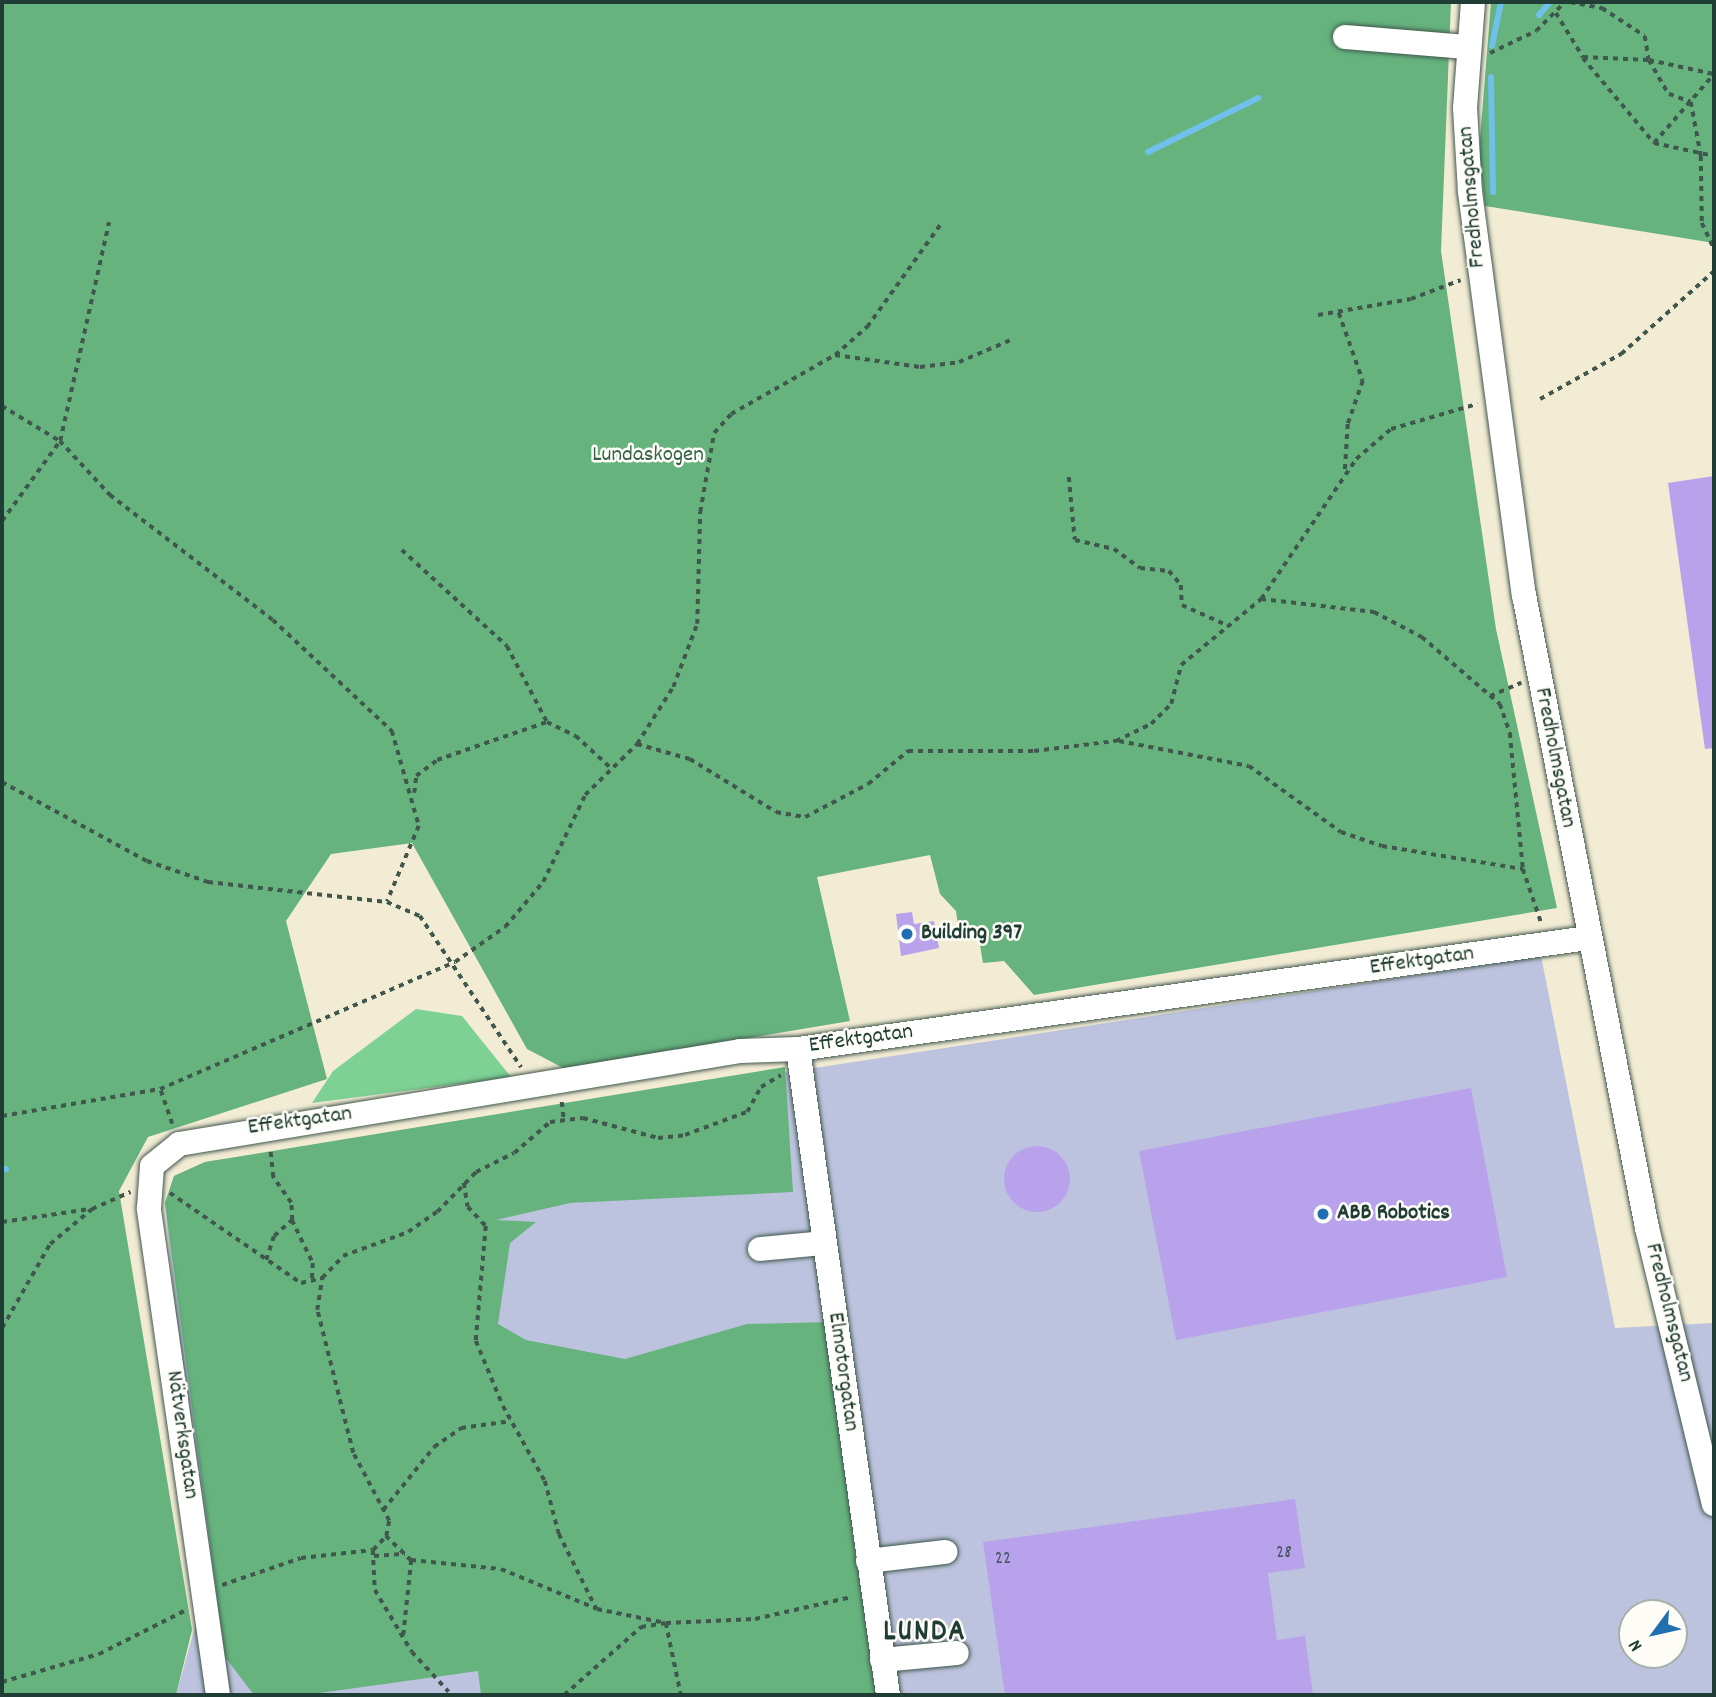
<!DOCTYPE html>
<html>
<head>
<meta charset="utf-8">
<style>
  body { margin:0 }
  #map { position:relative; width:1716px; height:1697px; overflow:hidden; background:#f3ecd5; font-family:Dekko,sans-serif }
  div>[style] { position:absolute }
  .industrial>* { inset:0; background:#bdc3de }
  .green>* { inset:0; background:#7dd194 }
  .forest>* { inset:0; background:#66b37e }
  .stream>* { height:6px; margin:-3px; padding:0 3px; transform-origin:3px; border-radius:3px; background:#6fc0eb }
  .building>* { inset:0; background:#b8a2eb }
  .round { border-radius:50% }
  .path>* { height:3.5px; margin-top:-1.75px; transform-origin:0; background:repeating-linear-gradient(90deg,#3f574c 0 5px,transparent 0 10px) }
  .roads { filter:drop-shadow(0 0 2px #3f574c) drop-shadow(0 0 2px #3f574c) }
  .minor>* { height:24px; margin:-12px; padding:0 12px; transform-origin:12px; border-radius:12px; background:#fff }
  .dots>* { width:19px; height:19px; translate:-50% -50%; box-sizing:border-box; border:4px solid #fdfcf7; border-radius:50% }
  span { translate:-50% -50%; white-space:nowrap; text-align:center; line-height:1.15; -webkit-text-stroke:5px #fdfcf7; paint-order:stroke }
  .number-label { font-size:19px; color:#455662 }
  .number-label span { -webkit-text-stroke-width:0 }
  .street-label { font-size:23px; color:#1f3d34 }
  .park-label { font-size:23px; color:#36624c }
  .poi-label { font-size:23px; color:#1f3d34; font-weight:700 }
  .left { translate:0 -50%; text-align:left }
  .district-label { font-size:30px; color:#1f3d34; font-weight:700; letter-spacing:2px }
  .frame { position:absolute; inset:0; border:4px solid #1f3d34; pointer-events:none }
  .north { position:absolute; left:1618px; top:1599px; width:70px; height:70px; box-sizing:border-box; background:#fdfcf7; border:2px solid #a4b0a9; border-radius:50%; rotate:237deg; font-size:19px; font-weight:700; line-height:28px; text-align:center; color:#1f3d34 }
  .north::after { content:''; display:block; margin:auto; width:24px; height:32px; background:#1f6fb2; clip-path:polygon(50% 0,100% 100%,50% 72%,0 100%) }
</style>
</head>
<body>
<div id="map">
  <div class="industrial">
    <div style="clip-path:polygon(evenodd,1541px 956px,1615px 1328px,1714px 1323px,1714px 1695px,176px 1695px,203px 1598px,165px 1203px,174px 1176px,205px 1162px,1541px 956px,1632px 1613px,1674px 1613px,1674px 1655px,1632px 1655px,1632px 1613px)"></div>
  </div>
  <div class="green">
    <div style="clip-path:polygon(416px 1009px,462px 1016px,511px 1077px,312px 1103px,333px 1071px)"></div>
  </div>
  <div class="forest">
    <div style="clip-path:polygon(2px 2px,1451px 2px,1441px 251px,1496px 629px,1557px 908px,1034px 995px,1004px 961px,983px 963px,979px 939px,960px 940px,956px 911px,940px 894px,930px 855px,817px 877px,850px 1021px,565px 1069px,527px 1049px,412px 843px,331px 854px,286px 921px,327px 1079px,148px 1137px,119px 1191px,192px 1630px,176px 1695px,2px 1695px)"></div>
    <div style="clip-path:polygon(1491px 2px,1714px 2px,1714px 243px,1485px 206px,1479px 152px)"></div>
    <div style="clip-path:polygon(785px 1067px,793px 1192px,570px 1203px,496px 1220px,536px 1222px,510px 1243px,498px 1324px,526px 1340px,625px 1359px,747px 1324px,828px 1322px,881px 1695px,481px 1695px,478px 1671px,305px 1695px,254px 1695px,225px 1657px,165px 1203px,174px 1176px,205px 1162px)"></div>
  </div>
  <div class="stream">
    <div style="left:1539px;top:15px;width:17px;rotate:-50deg"></div>
    <div style="left:1492px;top:46px;width:45px;rotate:-78.4deg"></div>
    <div style="left:1491px;top:77px;width:115px;rotate:89deg"></div>
    <div style="left:1148px;top:152px;width:123px;rotate:-26.1deg"></div>
    <div style="left:2px;top:1169px;width:4px"></div>
  </div>
  <div class="building">
    <div style="clip-path:polygon(1714px 476px,1714px 748px,1705px 749px,1668px 483px)"></div>
    <div style="clip-path:polygon(912px 912px,914px 924px,934px 921px,939px 948px,901px 956px,896px 914px)"></div>
    <div style="clip-path:polygon(1471px 1088px,1507px 1277px,1176px 1340px,1139px 1151px)"></div>
    <div class="round" style="left:1004px;top:1146px;width:66px;height:66px"></div>
    <div style="clip-path:polygon(1295px 1499px,1305px 1568px,1268px 1573px,1277px 1640px,1305px 1636px,1313px 1695px,1005px 1695px,983px 1542px)"></div>
  </div>
  <div class="path">
    <div style="left:1570px;top:2px;width:33px;rotate:11deg"></div>
    <div style="left:1602px;top:8px;width:51px;rotate:33.1deg"></div>
    <div style="left:1645px;top:36px;width:24px;rotate:81deg"></div>
    <div style="left:1649px;top:60px;width:39px;rotate:60deg"></div>
    <div style="left:1669px;top:94px;width:23px;rotate:20deg"></div>
    <div style="left:1691px;top:102px;width:55px;rotate:79.5deg"></div>
    <div style="left:1701px;top:156px;width:67px;rotate:89.1deg"></div>
    <div style="left:1702px;top:223px;width:29px;rotate:65deg"></div>
    <div style="left:1556px;top:13px;width:52px;rotate:58.5deg"></div>
    <div style="left:1583px;top:57px;width:66px;rotate:2.6deg"></div>
    <div style="left:1649px;top:60px;width:66px;rotate:12.2deg"></div>
    <div style="left:1490px;top:53px;width:51px;rotate:-25.6deg"></div>
    <div style="left:1536px;top:31px;width:41px;rotate:-45deg"></div>
    <div style="left:1583px;top:58px;width:111px;rotate:50.1deg"></div>
    <div style="left:1654px;top:143px;width:61px;rotate:12.2deg"></div>
    <div style="left:1654px;top:143px;width:91px;rotate:-49deg"></div>
    <div style="left:1339px;top:313px;width:72px;rotate:70.6deg"></div>
    <div style="left:1363px;top:381px;width:46px;rotate:109.2deg"></div>
    <div style="left:1348px;top:424px;width:48px;rotate:93.6deg"></div>
    <div style="left:1318px;top:315px;width:94px;rotate:-9.8deg"></div>
    <div style="left:1411px;top:299px;width:53px;rotate:-20.8deg"></div>
    <div style="left:835px;top:355px;width:86px;rotate:8deg"></div>
    <div style="left:920px;top:367px;width:39px;rotate:-7deg"></div>
    <div style="left:959px;top:362px;width:59px;rotate:-23.1deg"></div>
    <div style="left:1540px;top:399px;width:93px;rotate:-29.1deg"></div>
    <div style="left:1621px;top:354px;width:125px;rotate:-41.7deg"></div>
    <div style="left:2px;top:406px;width:68px;rotate:31.1deg"></div>
    <div style="left:60px;top:441px;width:74px;rotate:47.2deg"></div>
    <div style="left:110px;top:495px;width:205px;rotate:37.5deg"></div>
    <div style="left:273px;top:620px;width:163px;rotate:43deg"></div>
    <div style="left:392px;top:731px;width:99px;rotate:74.1deg"></div>
    <div style="left:419px;top:826px;width:82px;rotate:112.8deg"></div>
    <div style="left:1069px;top:477px;width:63px;rotate:84.6deg"></div>
    <div style="left:1075px;top:540px;width:40px;rotate:13deg"></div>
    <div style="left:1114px;top:549px;width:32px;rotate:36deg"></div>
    <div style="left:1140px;top:568px;width:29px;rotate:6deg"></div>
    <div style="left:1169px;top:571px;width:18px;rotate:49deg"></div>
    <div style="left:1181px;top:585px;width:20px;rotate:87deg"></div>
    <div style="left:1182px;top:605px;width:51px;rotate:24.1deg"></div>
    <div style="left:2px;top:521px;width:99px;rotate:-54.1deg"></div>
    <div style="left:60px;top:441px;width:224px;rotate:-77.4deg"></div>
    <div style="left:402px;top:550px;width:142px;rotate:42.4deg"></div>
    <div style="left:507px;top:646px;width:86px;rotate:62.2deg"></div>
    <div style="left:1261px;top:599px;width:169px;rotate:-55.8deg"></div>
    <div style="left:1356px;top:459px;width:46px;rotate:-40.6deg"></div>
    <div style="left:1391px;top:429px;width:90px;rotate:-16.2deg"></div>
    <div style="left:1490px;top:696px;width:34px;rotate:-23deg"></div>
    <div style="left:1119px;top:741px;width:132px;rotate:10.9deg"></div>
    <div style="left:1249px;top:766px;width:113px;rotate:35.7deg"></div>
    <div style="left:1341px;top:832px;width:43px;rotate:18.9deg"></div>
    <div style="left:1382px;top:846px;width:143px;rotate:9.3deg"></div>
    <div style="left:637px;top:744px;width:55px;rotate:15.8deg"></div>
    <div style="left:690px;top:759px;width:101px;rotate:31.6deg"></div>
    <div style="left:776px;top:812px;width:29px;rotate:10deg"></div>
    <div style="left:805px;top:817px;width:71px;rotate:-27.6deg"></div>
    <div style="left:868px;top:784px;width:52px;rotate:-39.5deg"></div>
    <div style="left:908px;top:751px;width:126px"></div>
    <div style="left:1034px;top:751px;width:83px;rotate:-7deg"></div>
    <div style="left:1116px;top:741px;width:39px;rotate:-26deg"></div>
    <div style="left:1151px;top:724px;width:28px;rotate:-45deg"></div>
    <div style="left:1171px;top:704px;width:40px;rotate:-75.6deg"></div>
    <div style="left:1181px;top:665px;width:104px;rotate:-39.5deg"></div>
    <div style="left:1261px;top:599px;width:114px;rotate:6.6deg"></div>
    <div style="left:1374px;top:612px;width:54px;rotate:27.5deg"></div>
    <div style="left:1422px;top:637px;width:103px;rotate:40.7deg"></div>
    <div style="left:1500px;top:704px;width:31px;rotate:71deg"></div>
    <div style="left:1510px;top:733px;width:137px;rotate:84.5deg"></div>
    <div style="left:1523px;top:869px;width:59px;rotate:71.3deg"></div>
    <div style="left:2px;top:782px;width:165px;rotate:28.6deg"></div>
    <div style="left:147px;top:861px;width:65px;rotate:19deg"></div>
    <div style="left:208px;top:882px;width:180px;rotate:6.4deg"></div>
    <div style="left:387px;top:902px;width:36px;rotate:23deg"></div>
    <div style="left:420px;top:916px;width:182px;rotate:56.2deg"></div>
    <div style="left:414px;top:793px;width:17px;rotate:-83deg"></div>
    <div style="left:416px;top:776px;width:26px;rotate:-37deg"></div>
    <div style="left:437px;top:760px;width:116px;rotate:-19.1deg"></div>
    <div style="left:547px;top:722px;width:32px;rotate:26deg"></div>
    <div style="left:576px;top:736px;width:49px;rotate:42.5deg"></div>
    <div style="left:562px;top:1102px;width:19px;rotate:84deg"></div>
    <div style="left:2px;top:1116px;width:160px;rotate:-9.7deg"></div>
    <div style="left:172px;top:1124px;width:37px;rotate:-109deg"></div>
    <div style="left:160px;top:1089px;width:321px;rotate:-23.3deg"></div>
    <div style="left:455px;top:962px;width:61px;rotate:-35deg"></div>
    <div style="left:505px;top:927px;width:59px;rotate:-49.8deg"></div>
    <div style="left:543px;top:882px;width:97px;rotate:-64.2deg"></div>
    <div style="left:585px;top:795px;width:73px;rotate:-44.4deg"></div>
    <div style="left:637px;top:744px;width:67px;rotate:-57.7deg"></div>
    <div style="left:673px;top:687px;width:67px;rotate:-69.1deg"></div>
    <div style="left:697px;top:624px;width:112px;rotate:-88.5deg"></div>
    <div style="left:700px;top:512px;width:80px;rotate:-80deg"></div>
    <div style="left:714px;top:433px;width:25px;rotate:-48deg"></div>
    <div style="left:731px;top:414px;width:120px;rotate:-29.6deg"></div>
    <div style="left:835px;top:355px;width:43px;rotate:-41.2deg"></div>
    <div style="left:867px;top:327px;width:125px;rotate:-54.4deg"></div>
    <div style="left:464px;top:1183px;width:24px;rotate:81deg"></div>
    <div style="left:468px;top:1207px;width:26px;rotate:47deg"></div>
    <div style="left:486px;top:1226px;width:115px;rotate:95deg"></div>
    <div style="left:476px;top:1341px;width:70px;rotate:67.4deg"></div>
    <div style="left:503px;top:1406px;width:86px;rotate:60.8deg"></div>
    <div style="left:545px;top:1481px;width:55px;rotate:75.2deg"></div>
    <div style="left:559px;top:1534px;width:83px;rotate:63.4deg"></div>
    <div style="left:170px;top:1193px;width:159px;rotate:34.5deg"></div>
    <div style="left:301px;top:1283px;width:22px;rotate:-13deg"></div>
    <div style="left:292px;top:1220px;width:48px;rotate:64deg"></div>
    <div style="left:313px;top:1263px;width:17px;rotate:93deg"></div>
    <div style="left:2px;top:1222px;width:89px;rotate:-8.4deg"></div>
    <div style="left:266px;top:1260px;width:25px;rotate:-72deg"></div>
    <div style="left:274px;top:1236px;width:24px;rotate:-42deg"></div>
    <div style="left:292px;top:1220px;width:17px;rotate:-93deg"></div>
    <div style="left:291px;top:1203px;width:32px;rotate:-125deg"></div>
    <div style="left:273px;top:1177px;width:27px;rotate:-96deg"></div>
    <div style="left:2px;top:1328px;width:97px;rotate:-60.3deg"></div>
    <div style="left:50px;top:1244px;width:55px;rotate:-39.8deg"></div>
    <div style="left:92px;top:1209px;width:42px;rotate:-24.1deg"></div>
    <div style="left:383px;top:1510px;width:81px;rotate:-51deg"></div>
    <div style="left:434px;top:1447px;width:33px;rotate:-35deg"></div>
    <div style="left:461px;top:1428px;width:50px;rotate:-8deg"></div>
    <div style="left:386px;top:1536px;width:35px;rotate:44deg"></div>
    <div style="left:411px;top:1560px;width:90px;rotate:5.7deg"></div>
    <div style="left:501px;top:1569px;width:104px;rotate:22.6deg"></div>
    <div style="left:597px;top:1609px;width:70px;rotate:11.5deg"></div>
    <div style="left:666px;top:1623px;width:89px;rotate:-2.6deg"></div>
    <div style="left:755px;top:1619px;width:99px;rotate:-12.8deg"></div>
    <div style="left:373px;top:1550px;width:40px;rotate:87.1deg"></div>
    <div style="left:375px;top:1590px;width:72px;rotate:59.2deg"></div>
    <div style="left:412px;top:1652px;width:54px;rotate:47.2deg"></div>
    <div style="left:374px;top:1556px;width:31px;rotate:-4deg"></div>
    <div style="left:222px;top:1585px;width:83px;rotate:-18.9deg"></div>
    <div style="left:301px;top:1558px;width:72px;rotate:-6.3deg"></div>
    <div style="left:373px;top:1550px;width:19px;rotate:-47deg"></div>
    <div style="left:386px;top:1536px;width:15px;rotate:-79deg"></div>
    <div style="left:389px;top:1521px;width:77px;rotate:-117.9deg"></div>
    <div style="left:353px;top:1453px;width:147px;rotate:-104.1deg"></div>
    <div style="left:317px;top:1310px;width:32px;rotate:-81deg"></div>
    <div style="left:322px;top:1278px;width:30px;rotate:-46deg"></div>
    <div style="left:343px;top:1256px;width:69px;rotate:-20.3deg"></div>
    <div style="left:408px;top:1232px;width:35px;rotate:-35deg"></div>
    <div style="left:437px;top:1212px;width:56px;rotate:-45.7deg"></div>
    <div style="left:476px;top:1172px;width:42px;rotate:-26.6deg"></div>
    <div style="left:514px;top:1153px;width:48px;rotate:-40.7deg"></div>
    <div style="left:550px;top:1122px;width:33px;rotate:-7deg"></div>
    <div style="left:583px;top:1118px;width:78px;rotate:14.9deg"></div>
    <div style="left:658px;top:1138px;width:27px;rotate:-6deg"></div>
    <div style="left:685px;top:1135px;width:66px;rotate:-20.4deg"></div>
    <div style="left:747px;top:1112px;width:29px;rotate:-61deg"></div>
    <div style="left:761px;top:1087px;width:23px;rotate:-31deg"></div>
    <div style="left:403px;top:1635px;width:75px;rotate:-83.9deg"></div>
    <div style="left:2px;top:1682px;width:101px;rotate:-16.1deg"></div>
    <div style="left:99px;top:1654px;width:95px;rotate:-26.8deg"></div>
    <div style="left:564px;top:1695px;width:103px;rotate:-41.4deg"></div>
    <div style="left:641px;top:1627px;width:25px;rotate:-9deg"></div>
    <div style="left:666px;top:1623px;width:74px;rotate:78.2deg"></div>
  </div>
  <div class="roads">
    <div class="minor">
      <div style="left:1473px;top:2px;width:106px;rotate:94.3deg"></div>
      <div style="left:1465px;top:108px;width:84px;rotate:86.6deg"></div>
      <div style="left:1470px;top:192px;width:407px;rotate:82.4deg"></div>
      <div style="left:1524px;top:595px;width:645px;rotate:79deg"></div>
      <div style="left:1647px;top:1228px;width:284px;rotate:76.4deg"></div>
      <div style="left:1345px;top:37px;width:122px;rotate:4.7deg"></div>
      <div style="left:798px;top:1049px;width:652px;rotate:82.07deg"></div>
      <div style="left:760px;top:1249px;width:64px;rotate:-5.4deg"></div>
      <div style="left:868px;top:1561px;width:78px;rotate:-6.7deg"></div>
      <div style="left:882px;top:1660px;width:75px;rotate:-5.3deg"></div>
      <div style="left:218px;top:1695px;width:492px;rotate:-98.1deg"></div>
      <div style="left:149px;top:1208px;width:42px;rotate:-85.9deg"></div>
      <div style="left:152px;top:1166px;width:35px;rotate:-39deg"></div>
      <div style="left:179px;top:1144px;width:569px;rotate:-9.41deg"></div>
      <div style="left:740px;top:1051px;width:58px;rotate:-2deg"></div>
      <div style="left:798px;top:1049px;width:798px;rotate:-8deg"></div>
    </div>
  </div>
  <div class="dots">
    <div style="left:907px;top:934px;background:#1f6fb2"></div>
    <div style="left:1323px;top:1214px;background:#1f6fb2"></div>
  </div>
  <div class="number-label">
    <span style="left:1284px;top:1554px">28</span>
    <span style="left:1003px;top:1560px">22</span>
  </div>
  <div class="street-label">
    <span style="left:1473px;top:197px;rotate:-95deg">Fredholmsgatan</span>
    <span style="left:1554px;top:758px;rotate:79deg">Fredholmsgatan</span>
    <span style="left:1422px;top:962px;rotate:-8deg">Effektgatan</span>
    <span style="left:861px;top:1040px;rotate:-8deg">Effektgatan</span>
    <span style="left:300px;top:1122px;rotate:-8deg">Effektgatan</span>
    <span style="left:1668px;top:1313px;rotate:76deg">Fredholmsgatan</span>
    <span style="left:842px;top:1372px;rotate:82deg">Elmotorgatan</span>
    <span style="left:181px;top:1435px;rotate:82deg">Nätverksgatan</span>
  </div>
  <div class="park-label">
    <span style="left:648px;top:456px">Lundaskogen</span>
  </div>
  <div class="poi-label">
    <span class="left" style="left:921px;top:934px">Building 397</span>
    <span class="left" style="left:1337px;top:1214px">ABB Robotics</span>
  </div>
  <div class="district-label">
    <span style="left:925px;top:1634px">LUNDA</span>
  </div>
  <div class="frame"></div>
  <div class="north">N</div>
</div>
</body>
</html>
